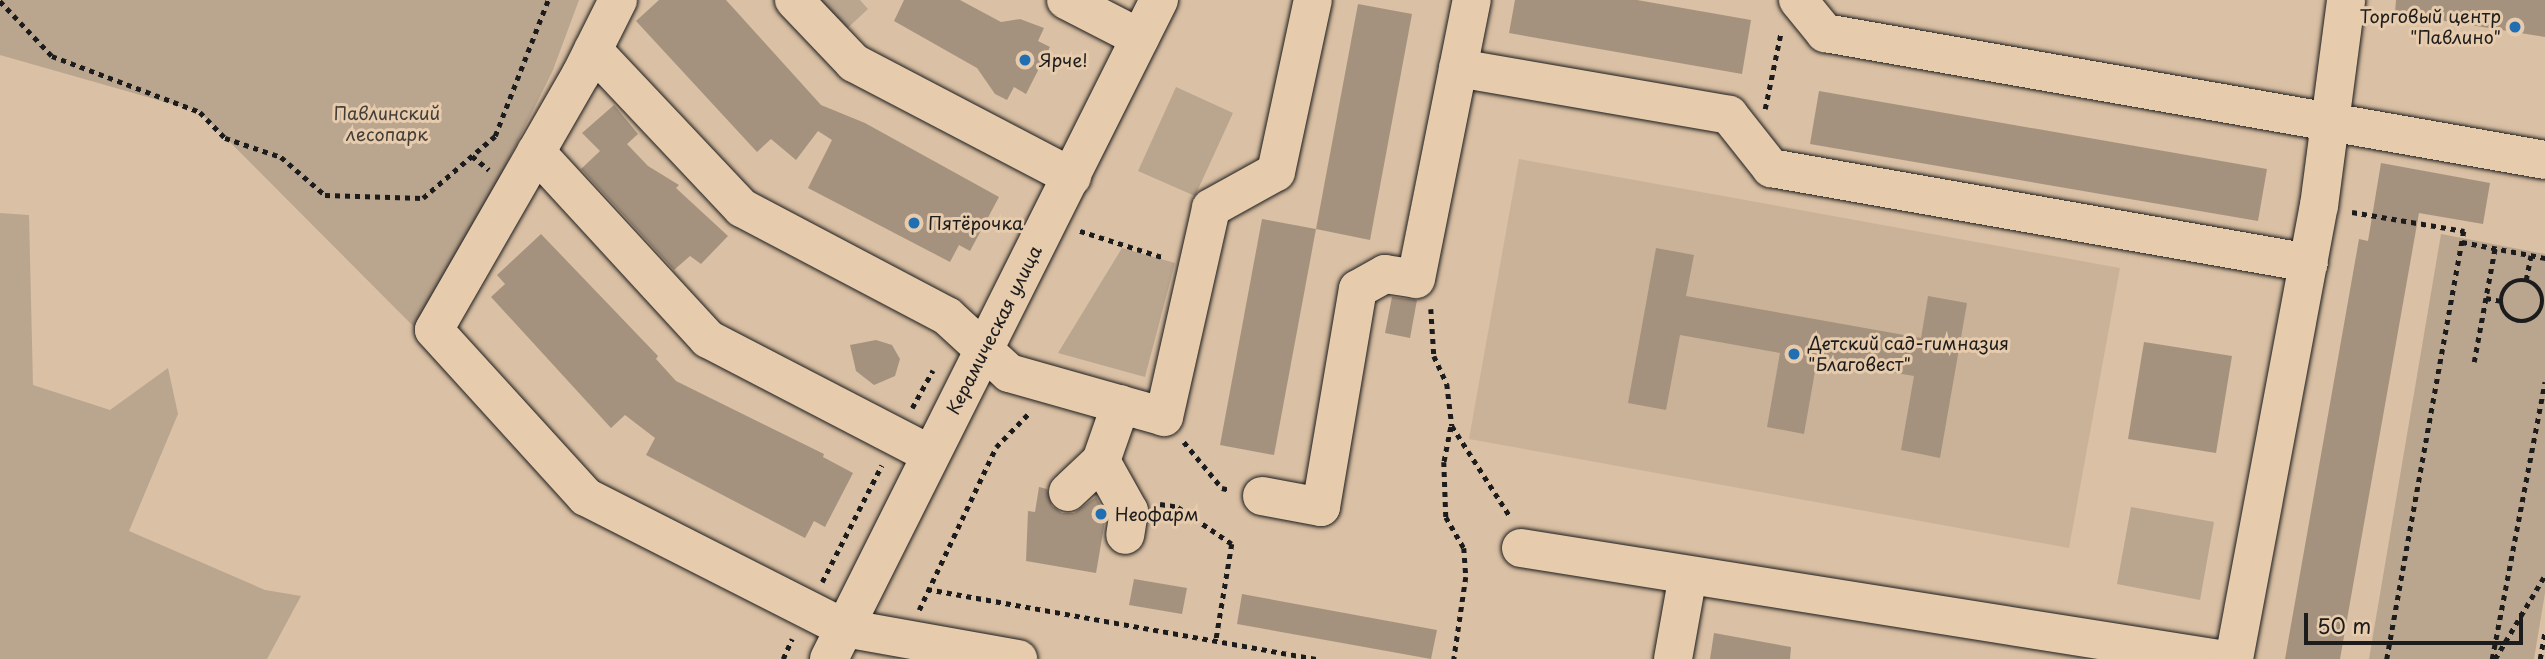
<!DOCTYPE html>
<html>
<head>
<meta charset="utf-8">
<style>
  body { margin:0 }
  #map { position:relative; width:2545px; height:659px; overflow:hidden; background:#dac0a4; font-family:"Playpen Sans",sans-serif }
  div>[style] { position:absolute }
  .built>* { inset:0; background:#cab299 }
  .green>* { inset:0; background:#baa58e }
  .building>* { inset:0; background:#a5927e }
  .path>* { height:4.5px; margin-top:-2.25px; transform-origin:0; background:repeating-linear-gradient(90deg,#1c1c1c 0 5px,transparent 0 10px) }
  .path>.ring { margin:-2.25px; padding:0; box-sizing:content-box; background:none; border:4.5px solid #1c1c1c; border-radius:50% }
  .roads { filter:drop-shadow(0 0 2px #1c1c1c) drop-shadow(0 0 2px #1c1c1c) }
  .minor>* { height:38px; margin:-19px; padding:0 19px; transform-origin:19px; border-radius:19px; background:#e6cbad }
  .major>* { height:38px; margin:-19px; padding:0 19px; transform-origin:19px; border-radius:19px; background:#e6cbad }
  .dots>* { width:19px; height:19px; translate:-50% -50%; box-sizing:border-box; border:4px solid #e6cbad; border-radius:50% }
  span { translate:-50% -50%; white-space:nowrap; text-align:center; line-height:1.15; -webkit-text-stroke:6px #e6cbad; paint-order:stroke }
  .poi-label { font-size:18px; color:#1c1c1c }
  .right { translate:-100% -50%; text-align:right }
  .left { translate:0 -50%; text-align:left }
  .park-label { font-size:18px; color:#443e38 }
  .street-label { font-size:18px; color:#1c1c1c }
  .scale { position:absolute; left:2304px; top:613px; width:219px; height:32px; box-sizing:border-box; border:4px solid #1c1c1c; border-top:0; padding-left:9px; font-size:21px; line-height:24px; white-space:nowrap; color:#1c1c1c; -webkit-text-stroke:5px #e6cbad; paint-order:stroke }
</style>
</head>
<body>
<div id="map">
  <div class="built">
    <div style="clip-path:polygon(1519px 159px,2120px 268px,2069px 548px,1469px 439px)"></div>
  </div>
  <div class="green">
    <div style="clip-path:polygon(0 0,579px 0,553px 70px,422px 335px,200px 112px,0 55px)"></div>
    <div style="clip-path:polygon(817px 0,860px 0,868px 9px,839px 36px)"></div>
    <div style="clip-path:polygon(1176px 87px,1233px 113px,1195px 196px,1138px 171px)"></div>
    <div style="clip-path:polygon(0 213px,29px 215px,33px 385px,110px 410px,168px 368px,178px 414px,129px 531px,265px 590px,301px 596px,267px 659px,0 659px)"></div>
    <div style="clip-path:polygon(2441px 234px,2545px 254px,2545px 593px,2534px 659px,2369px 659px)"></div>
    <div style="clip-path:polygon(1122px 248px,1175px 263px,1145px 377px,1058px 353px)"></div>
    <div style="clip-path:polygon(2131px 507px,2214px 522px,2200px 600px,2117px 584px)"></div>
  </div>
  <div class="building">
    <div style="clip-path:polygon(659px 0,726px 0,821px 105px,865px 123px,999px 197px,970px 251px,959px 245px,950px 262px,808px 188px,832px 140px,818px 131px,796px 160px,771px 139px,757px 152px,636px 21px)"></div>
    <div style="clip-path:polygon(904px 0,960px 0,1001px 22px,1020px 19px,1044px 28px,1038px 41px,1050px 47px,1026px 94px,1014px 87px,1007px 100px,995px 94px,977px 68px,894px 21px)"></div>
    <div style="clip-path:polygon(1515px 0,1637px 0,1751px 20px,1742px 74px,1509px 33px)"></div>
    <div style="clip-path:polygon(2396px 0,2545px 0,2545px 37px,2395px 13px)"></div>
    <div style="clip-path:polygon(1358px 4px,1412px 14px,1370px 240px,1316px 229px)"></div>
    <div style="clip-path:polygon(1819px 91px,2267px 169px,2258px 221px,1810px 144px)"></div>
    <div style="clip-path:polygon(614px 105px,638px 134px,627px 144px,648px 166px,679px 185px,676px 188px,728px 236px,701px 264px,690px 256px,674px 270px,581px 169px,600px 151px,582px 133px)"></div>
    <div style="clip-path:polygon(2381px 163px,2490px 183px,2483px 224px,2419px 213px,2340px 659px,2285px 659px,2359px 239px,2368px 241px)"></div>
    <div style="clip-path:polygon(1262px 219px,1316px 229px,1274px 455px,1220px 445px)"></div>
    <div style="clip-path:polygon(541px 234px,658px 356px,656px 359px,676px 381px,824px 454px,823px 457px,853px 473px,825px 527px,814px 521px,805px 538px,646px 455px,655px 438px,625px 415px,611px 428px,491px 297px,505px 284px,497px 275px)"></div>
    <div style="clip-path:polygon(1656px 248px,1694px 255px,1686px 296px,1921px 338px,1928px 296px,1967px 303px,1940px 458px,1901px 450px,1914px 376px,1817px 360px,1804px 434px,1767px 427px,1780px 353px,1680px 335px,1666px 410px,1628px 403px)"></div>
    <div style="clip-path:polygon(1392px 297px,1417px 300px,1410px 338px,1385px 333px)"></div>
    <div style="clip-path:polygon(876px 340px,892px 345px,900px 359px,895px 376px,874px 385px,856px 371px,850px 345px)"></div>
    <div style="clip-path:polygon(2144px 342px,2232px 356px,2216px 453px,2128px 439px)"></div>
    <div style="clip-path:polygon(1039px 487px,1047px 489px,1052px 506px,1062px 513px,1074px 513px,1096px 497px,1106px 515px,1096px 573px,1026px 561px,1028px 511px,1035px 512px)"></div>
    <div style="clip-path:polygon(1134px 579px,1187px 588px,1182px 614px,1129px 605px)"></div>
    <div style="clip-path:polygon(1242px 594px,1437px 630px,1431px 659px,1237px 624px)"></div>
    <div style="clip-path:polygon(1714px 633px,1791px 647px,1790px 659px,1710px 659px)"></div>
  </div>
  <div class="path">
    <div style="left:0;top:1px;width:76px;rotate:46.6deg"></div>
    <div style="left:52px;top:56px;width:158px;rotate:20.7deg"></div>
    <div style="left:200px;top:112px;width:36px;rotate:46deg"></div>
    <div style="left:225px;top:138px;width:59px;rotate:18.7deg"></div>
    <div style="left:281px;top:157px;width:58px;rotate:40.8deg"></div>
    <div style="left:325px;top:195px;width:98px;rotate:1.8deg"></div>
    <div style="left:423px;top:198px;width:95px;rotate:-40.7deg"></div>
    <div style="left:495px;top:136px;width:146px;rotate:-68.7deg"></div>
    <div style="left:1765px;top:109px;width:79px;rotate:-78.3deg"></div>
    <div style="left:472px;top:156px;width:22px;rotate:39deg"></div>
    <div style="left:2352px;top:212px;width:114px;rotate:9.6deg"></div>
    <div style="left:2464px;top:231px;width:435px;rotate:100.2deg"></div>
    <div style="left:1080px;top:231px;width:89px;rotate:17.6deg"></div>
    <div style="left:2462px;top:242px;width:85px;rotate:10.9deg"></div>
    <div style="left:2526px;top:280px;width:25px;rotate:-79deg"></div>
    <div class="ring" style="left:2501px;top:280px;width:37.5px;height:37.5px"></div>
    <div style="left:2486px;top:298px;width:15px;rotate:11deg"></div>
    <div style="left:1431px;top:309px;width:47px;rotate:86.3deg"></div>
    <div style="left:1434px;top:356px;width:31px;rotate:65deg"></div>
    <div style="left:1447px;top:384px;width:42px;rotate:83.2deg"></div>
    <div style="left:1452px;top:426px;width:109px;rotate:57.3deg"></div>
    <div style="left:2474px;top:362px;width:116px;rotate:-79.6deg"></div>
    <div style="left:912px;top:408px;width:43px;rotate:-61.1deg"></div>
    <div style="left:1451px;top:427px;width:36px;rotate:101deg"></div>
    <div style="left:1444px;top:462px;width:55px;rotate:87.9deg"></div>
    <div style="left:1446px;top:517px;width:36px;rotate:60deg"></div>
    <div style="left:1464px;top:548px;width:29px;rotate:86deg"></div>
    <div style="left:1466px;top:577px;width:83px;rotate:98.3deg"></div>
    <div style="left:1184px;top:442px;width:60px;rotate:50.4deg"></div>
    <div style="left:1222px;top:488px;width:8px;rotate:14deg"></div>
    <div style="left:1160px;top:504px;width:18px;rotate:9deg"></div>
    <div style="left:1178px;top:507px;width:65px;rotate:34.4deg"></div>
    <div style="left:1232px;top:544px;width:98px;rotate:99.4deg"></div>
    <div style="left:822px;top:582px;width:131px;rotate:-62.9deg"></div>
    <div style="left:927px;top:589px;width:397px;rotate:10.2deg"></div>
    <div style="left:919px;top:610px;width:180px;rotate:-64.7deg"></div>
    <div style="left:996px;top:447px;width:49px;rotate:-45.8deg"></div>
    <div style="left:783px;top:659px;width:22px;rotate:-66deg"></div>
    <div style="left:2492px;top:659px;width:282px;rotate:-79.2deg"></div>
    <div style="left:2495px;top:659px;width:98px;rotate:-59.2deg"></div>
    <div style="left:2540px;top:659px;width:28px;rotate:-80deg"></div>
  </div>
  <div class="roads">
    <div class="minor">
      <div style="left:618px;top:0;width:83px;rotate:116.6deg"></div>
      <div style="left:581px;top:74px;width:295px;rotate:119.9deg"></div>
      <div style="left:434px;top:330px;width:226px;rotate:47.7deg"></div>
      <div style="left:586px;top:497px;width:289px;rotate:26.9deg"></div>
      <div style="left:844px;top:628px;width:177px;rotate:10.1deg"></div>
      <div style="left:794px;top:0;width:87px;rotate:46.4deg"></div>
      <div style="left:854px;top:63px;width:246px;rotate:27.6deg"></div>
      <div style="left:1066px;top:0;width:83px;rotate:27.2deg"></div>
      <div style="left:1798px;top:0;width:43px;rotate:50.7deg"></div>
      <div style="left:1825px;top:33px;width:731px;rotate:10deg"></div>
      <div style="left:593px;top:50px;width:217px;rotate:46.7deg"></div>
      <div style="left:742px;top:208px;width:232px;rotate:27.8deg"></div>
      <div style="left:947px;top:316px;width:84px;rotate:42.6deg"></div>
      <div style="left:1009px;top:373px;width:161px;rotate:15.8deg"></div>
      <div style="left:1164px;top:417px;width:214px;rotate:-77.3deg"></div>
      <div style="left:1211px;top:208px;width:74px;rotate:-29deg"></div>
      <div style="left:1276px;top:172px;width:176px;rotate:-77.9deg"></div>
      <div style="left:1458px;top:68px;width:275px;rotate:9.8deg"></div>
      <div style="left:1729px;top:115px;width:68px;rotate:51.6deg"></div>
      <div style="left:1771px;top:168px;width:546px;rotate:10.01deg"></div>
      <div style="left:536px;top:152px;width:254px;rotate:47.4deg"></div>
      <div style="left:708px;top:339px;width:250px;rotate:27.4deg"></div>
      <div style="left:1101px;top:461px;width:57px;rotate:60.8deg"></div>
      <div style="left:1129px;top:511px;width:24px;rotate:99deg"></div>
      <div style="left:1068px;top:492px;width:45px;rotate:-43.2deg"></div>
      <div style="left:1101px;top:461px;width:60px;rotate:-70.7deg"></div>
      <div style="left:1262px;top:496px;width:60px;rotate:10.6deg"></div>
      <div style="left:1321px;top:507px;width:221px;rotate:-80.4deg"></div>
      <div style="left:1358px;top:289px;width:31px;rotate:-29deg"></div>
      <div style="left:1385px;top:274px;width:31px;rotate:9deg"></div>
      <div style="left:1416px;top:279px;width:285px;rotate:-78.7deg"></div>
      <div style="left:1521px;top:548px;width:707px;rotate:9.04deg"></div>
      <div style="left:1673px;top:659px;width:85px;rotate:-79.9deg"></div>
      <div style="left:2234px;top:659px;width:461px;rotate:-79.4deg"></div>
      <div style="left:2319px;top:206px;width:208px;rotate:-82.5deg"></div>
    </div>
    <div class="major">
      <div style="left:829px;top:659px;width:737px;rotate:-63.4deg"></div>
    </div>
  </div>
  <div class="dots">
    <div style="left:2515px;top:27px;background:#1f6fb2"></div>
    <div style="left:1025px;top:60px;background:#1f6fb2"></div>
    <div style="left:914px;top:223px;background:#1f6fb2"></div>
    <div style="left:1794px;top:354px;background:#1f6fb2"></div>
    <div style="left:1101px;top:514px;background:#1f6fb2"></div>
  </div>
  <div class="poi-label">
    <span class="right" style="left:2501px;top:27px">Торговый центр<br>"Павлино"</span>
    <span class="left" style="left:1039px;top:60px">Ярче!</span>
    <span class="left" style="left:928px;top:223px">Пятёрочка</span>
    <span class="left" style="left:1808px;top:354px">Детский сад-гимназия<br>"Благовест"</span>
    <span class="left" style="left:1115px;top:514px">Неофарм</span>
  </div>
  <div class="park-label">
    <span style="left:387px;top:124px">Павлинский<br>лесопарк</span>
  </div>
  <div class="street-label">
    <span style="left:994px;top:330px;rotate:-63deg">Керамическая улица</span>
  </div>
  <div class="scale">50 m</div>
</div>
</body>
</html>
